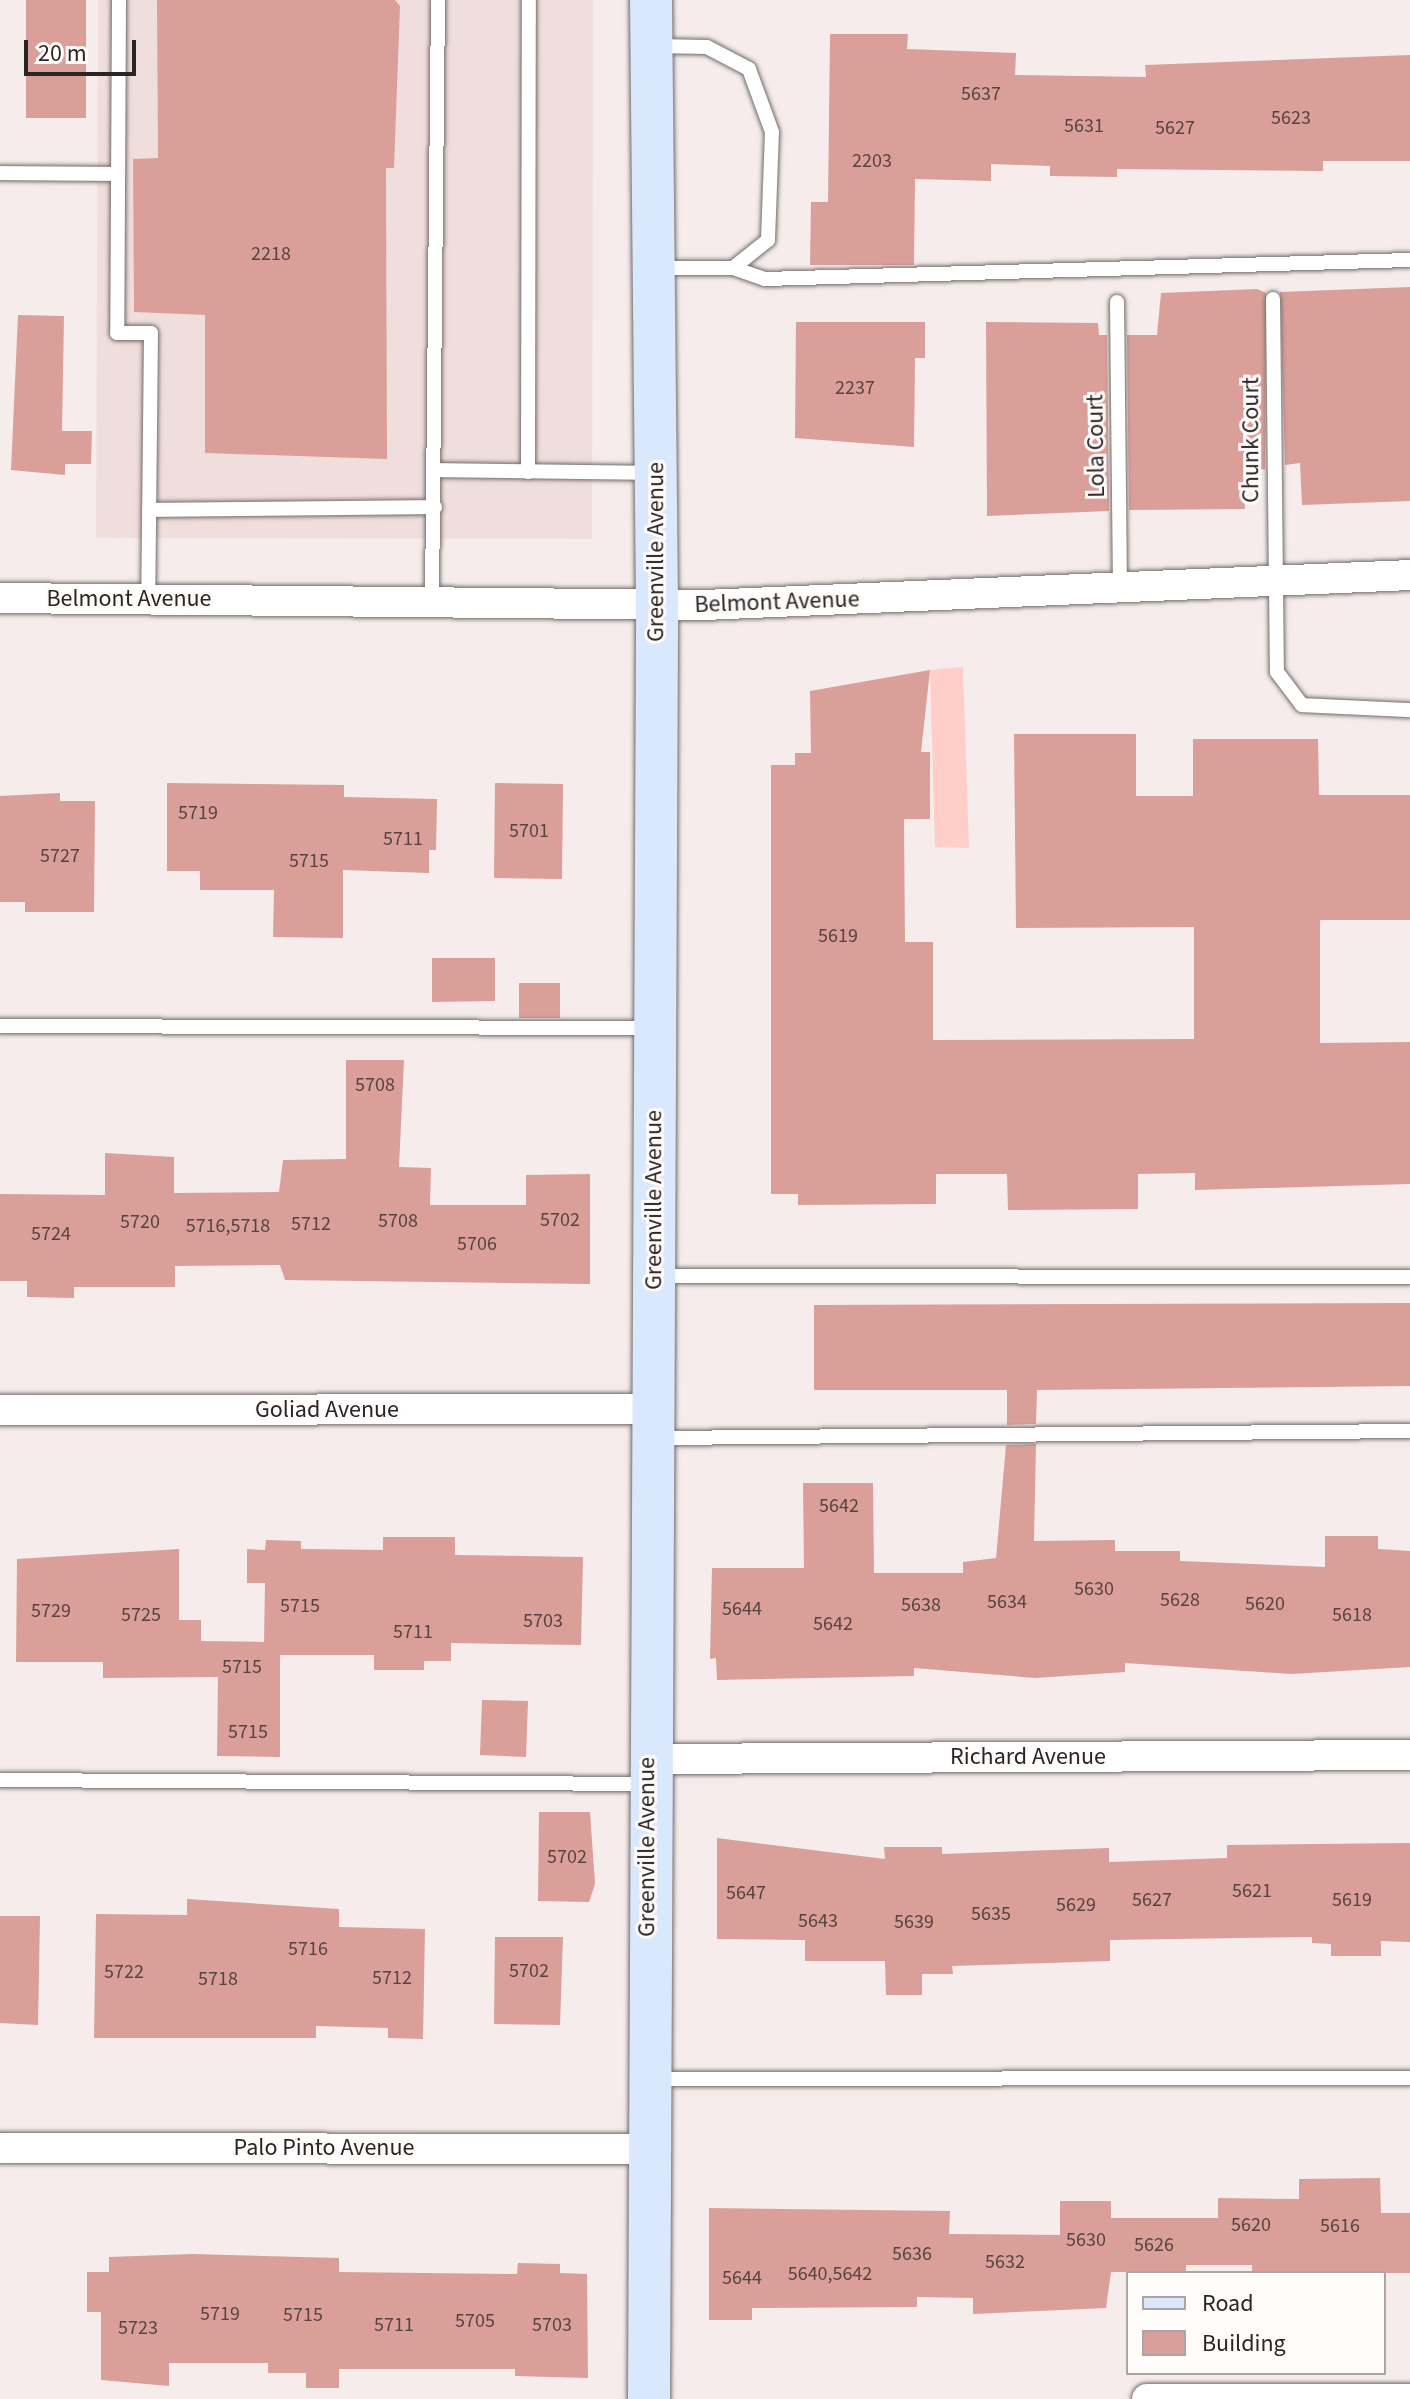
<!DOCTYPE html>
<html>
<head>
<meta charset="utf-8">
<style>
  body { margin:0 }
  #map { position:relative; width:1410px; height:2399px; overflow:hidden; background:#f5eceb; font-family:"Source Sans 3",sans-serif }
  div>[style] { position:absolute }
  .built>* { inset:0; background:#f0dedc }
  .green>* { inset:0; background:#ffcec9 }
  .building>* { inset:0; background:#da9f99 }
  .roads { filter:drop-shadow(0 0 2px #746c6b) drop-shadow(0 0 2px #746c6b) }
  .lane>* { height:14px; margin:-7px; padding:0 7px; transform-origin:7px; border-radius:7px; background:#fff }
  .street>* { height:30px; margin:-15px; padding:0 15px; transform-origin:15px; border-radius:15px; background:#fff }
  .secondary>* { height:42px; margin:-21px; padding:0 21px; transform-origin:21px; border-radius:21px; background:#d9e8fd }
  span { translate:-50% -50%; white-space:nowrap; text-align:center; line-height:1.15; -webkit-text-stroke:6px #fffbfa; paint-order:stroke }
  .number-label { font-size:20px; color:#554442 }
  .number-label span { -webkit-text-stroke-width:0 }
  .street-label { font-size:24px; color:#292625 }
  .legend { position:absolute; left:1126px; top:2271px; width:260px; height:104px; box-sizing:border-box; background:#fffbfa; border:2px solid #a9a6a5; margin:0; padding:10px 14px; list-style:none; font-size:24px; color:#292625 }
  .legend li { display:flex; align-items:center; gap:16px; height:40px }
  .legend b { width:40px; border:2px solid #a9a6a5 }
  .scale { position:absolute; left:24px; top:40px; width:112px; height:36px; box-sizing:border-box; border:4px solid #292625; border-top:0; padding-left:10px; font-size:24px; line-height:28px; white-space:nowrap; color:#292625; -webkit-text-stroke:6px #fffbfa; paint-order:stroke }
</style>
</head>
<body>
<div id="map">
  <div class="built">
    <div style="clip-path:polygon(98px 0,593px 0,592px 539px,96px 538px)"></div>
  </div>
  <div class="green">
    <div style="clip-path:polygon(963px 667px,969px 848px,935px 847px,930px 670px)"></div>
  </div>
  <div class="building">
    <div style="clip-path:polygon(26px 0,86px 0,86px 118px,26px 118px)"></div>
    <div style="clip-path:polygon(157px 0,395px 0,400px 6px,394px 168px,386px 168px,387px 459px,205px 453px,205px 315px,134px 312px,133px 159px,158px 158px)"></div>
    <div style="clip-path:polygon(830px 34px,908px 34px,907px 49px,1016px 53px,1015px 75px,1146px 77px,1145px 65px,1410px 55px,1410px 161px,1323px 161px,1323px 171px,1117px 169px,1117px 177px,1050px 176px,1050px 166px,991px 164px,991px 181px,915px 179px,914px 265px,810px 265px,811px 202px,828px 202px)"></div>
    <div style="clip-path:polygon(1410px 287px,1410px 501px,1302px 505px,1300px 463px,1285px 465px,1280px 292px)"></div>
    <div style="clip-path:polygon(1257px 289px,1266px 293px,1265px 469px,1243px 472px,1245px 509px,1129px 510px,1127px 335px,1157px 335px,1161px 293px)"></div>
    <div style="clip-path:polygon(18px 315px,64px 316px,62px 431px,92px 431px,91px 464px,65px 464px,65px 475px,11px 470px)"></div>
    <div style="clip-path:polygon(796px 322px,925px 322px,925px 358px,915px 358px,914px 447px,795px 438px)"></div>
    <div style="clip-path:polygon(986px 322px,1098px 323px,1099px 335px,1107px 335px,1109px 511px,987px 516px)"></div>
    <div style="clip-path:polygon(930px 670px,921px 752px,930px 752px,930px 819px,904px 819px,905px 942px,933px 942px,933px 1040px,1194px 1039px,1194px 927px,1016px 928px,1014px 734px,1136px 734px,1136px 796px,1193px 796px,1193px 739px,1318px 739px,1319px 795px,1410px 795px,1410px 920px,1320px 920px,1320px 1043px,1410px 1042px,1410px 1184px,1195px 1190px,1195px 1173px,1138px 1174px,1138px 1209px,1008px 1210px,1007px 1174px,936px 1174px,936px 1204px,798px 1205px,798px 1194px,771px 1194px,771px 765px,795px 765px,795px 753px,811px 753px,810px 691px)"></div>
    <div style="clip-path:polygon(167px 783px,344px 785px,344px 797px,437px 799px,436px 850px,429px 850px,429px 873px,343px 870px,343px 938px,273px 937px,274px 890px,200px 890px,200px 871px,167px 871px)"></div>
    <div style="clip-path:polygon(495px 783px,563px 784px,562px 879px,494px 878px)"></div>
    <div style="clip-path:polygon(60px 793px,60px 801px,95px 801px,94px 912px,25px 912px,25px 902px,0 902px,0 796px)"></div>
    <div style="clip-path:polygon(432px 958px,495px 958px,495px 1001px,432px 1002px)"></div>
    <div style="clip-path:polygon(519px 983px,560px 983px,560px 1018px,519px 1018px)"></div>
    <div style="clip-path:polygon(346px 1060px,404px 1060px,399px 1167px,431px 1168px,430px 1205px,526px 1205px,526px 1175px,590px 1174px,590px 1284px,285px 1280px,280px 1265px,175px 1266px,175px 1287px,74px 1287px,74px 1298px,27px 1297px,27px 1281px,0 1281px,0 1194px,105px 1195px,105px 1153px,174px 1157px,174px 1193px,279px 1192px,283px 1160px,346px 1159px)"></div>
    <div style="clip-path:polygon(1410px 1303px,1410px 1386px,1037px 1390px,1036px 1424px,1007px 1425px,1007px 1390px,814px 1390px,814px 1305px)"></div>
    <div style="clip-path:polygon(1036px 1444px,1034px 1541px,1115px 1540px,1115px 1551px,1180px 1551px,1180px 1561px,1325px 1567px,1325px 1536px,1378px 1536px,1378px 1549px,1410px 1551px,1410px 1667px,1291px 1674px,1125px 1663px,1125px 1672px,1035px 1678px,914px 1668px,914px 1676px,717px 1680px,716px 1658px,710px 1659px,712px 1568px,804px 1568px,803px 1483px,873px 1483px,874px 1573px,963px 1573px,963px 1562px,996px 1558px,1006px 1445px)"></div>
    <div style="clip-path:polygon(383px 1537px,455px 1537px,455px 1555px,583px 1557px,581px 1645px,451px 1643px,451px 1661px,424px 1661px,424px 1670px,374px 1670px,374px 1655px,280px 1655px,280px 1757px,217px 1756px,218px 1677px,103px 1678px,103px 1662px,16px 1662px,17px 1559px,179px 1549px,179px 1620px,201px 1620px,201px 1641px,264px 1642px,265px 1583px,247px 1583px,247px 1549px,265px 1550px,266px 1540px,301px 1541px,301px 1549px,383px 1550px)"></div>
    <div style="clip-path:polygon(482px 1700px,528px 1701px,526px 1757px,480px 1755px)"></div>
    <div style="clip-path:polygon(539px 1812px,590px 1812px,595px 1884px,589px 1902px,538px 1901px)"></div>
    <div style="clip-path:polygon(717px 1838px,885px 1859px,884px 1847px,942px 1847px,942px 1854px,1109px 1848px,1109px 1862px,1227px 1858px,1227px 1845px,1410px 1843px,1410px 1942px,1381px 1941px,1381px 1956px,1331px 1956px,1331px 1944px,1312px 1943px,1312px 1937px,1110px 1940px,1110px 1961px,952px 1966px,953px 1974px,922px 1974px,922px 1995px,886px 1995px,885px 1961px,805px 1961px,805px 1940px,717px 1939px)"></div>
    <div style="clip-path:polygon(187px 1899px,339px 1909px,339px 1927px,425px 1929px,423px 2039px,388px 2038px,388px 2028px,316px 2026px,316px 2038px,94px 2038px,96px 1914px,187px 1915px)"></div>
    <div style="clip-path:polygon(0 1916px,40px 1916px,38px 2025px,0 2023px)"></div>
    <div style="clip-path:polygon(495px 1937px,563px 1937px,560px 2025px,494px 2024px)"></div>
    <div style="clip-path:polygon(1380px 2178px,1381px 2213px,1410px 2213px,1410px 2273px,1252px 2273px,1252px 2265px,1186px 2265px,1186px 2272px,1111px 2272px,1106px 2308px,973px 2314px,973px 2298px,917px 2297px,917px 2307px,752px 2308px,752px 2320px,709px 2320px,709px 2208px,950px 2211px,949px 2234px,1060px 2235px,1060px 2201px,1111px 2201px,1111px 2218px,1218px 2218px,1218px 2198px,1299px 2199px,1299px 2179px)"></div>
    <div style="clip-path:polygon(192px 2254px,339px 2258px,339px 2272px,517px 2274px,518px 2263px,560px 2264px,560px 2273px,587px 2274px,588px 2378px,515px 2376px,515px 2369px,339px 2369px,339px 2388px,306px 2388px,306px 2373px,268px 2373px,268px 2363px,169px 2363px,169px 2386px,101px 2380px,101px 2312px,87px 2312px,87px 2272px,109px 2272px,109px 2257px)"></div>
  </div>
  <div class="roads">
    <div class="lane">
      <div style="left:119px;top:0;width:333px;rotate:90.3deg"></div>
      <div style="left:117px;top:333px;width:34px"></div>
      <div style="left:151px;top:333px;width:267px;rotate:90.6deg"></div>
      <div style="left:0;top:173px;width:116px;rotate:0.5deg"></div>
      <div style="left:656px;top:268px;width:77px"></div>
      <div style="left:733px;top:268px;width:45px;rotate:-38.7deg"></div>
      <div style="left:768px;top:240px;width:108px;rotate:-87.9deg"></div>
      <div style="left:772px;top:132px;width:67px;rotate:-110.1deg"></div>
      <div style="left:749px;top:69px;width:47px;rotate:-152.4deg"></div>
      <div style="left:707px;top:47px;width:51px;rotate:-178.9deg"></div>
      <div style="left:733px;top:268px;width:34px;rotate:19deg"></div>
      <div style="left:765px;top:279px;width:645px;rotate:-1.69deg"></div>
      <div style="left:1273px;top:299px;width:373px;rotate:89.4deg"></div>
      <div style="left:1277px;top:672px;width:41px;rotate:52.9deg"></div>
      <div style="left:1302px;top:705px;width:108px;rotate:2.7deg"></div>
      <div style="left:1117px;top:302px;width:287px;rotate:89.4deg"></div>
      <div style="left:436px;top:470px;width:216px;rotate:0.8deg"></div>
      <div style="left:528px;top:472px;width:472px;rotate:-89.9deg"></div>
      <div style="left:149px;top:510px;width:286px;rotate:-0.6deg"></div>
      <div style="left:432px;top:601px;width:601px;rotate:-89.43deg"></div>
      <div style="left:0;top:1026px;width:652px;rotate:0.18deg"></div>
      <div style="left:658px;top:1276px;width:752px;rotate:0.08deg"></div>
      <div style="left:658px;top:1438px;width:752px;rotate:-0.53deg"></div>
      <div style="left:0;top:1780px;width:646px;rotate:0.35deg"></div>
      <div style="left:654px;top:2079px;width:756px;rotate:-0.08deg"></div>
    </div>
    <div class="street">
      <div style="left:0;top:598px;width:704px;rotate:0.57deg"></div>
      <div style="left:704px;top:605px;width:707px;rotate:-2.43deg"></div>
      <div style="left:0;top:1410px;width:655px;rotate:-0.09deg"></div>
      <div style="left:647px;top:1759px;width:763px;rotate:-0.3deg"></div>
      <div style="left:0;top:2148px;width:648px;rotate:0.09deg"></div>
      <div style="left:1147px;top:2399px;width:263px"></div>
    </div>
    <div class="secondary">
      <div style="left:649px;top:2399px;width:1796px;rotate:-89.74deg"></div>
      <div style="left:657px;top:603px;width:603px;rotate:-90.57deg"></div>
    </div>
  </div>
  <div class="number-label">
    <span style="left:981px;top:94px">5637</span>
    <span style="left:1291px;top:118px">5623</span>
    <span style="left:1084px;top:126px">5631</span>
    <span style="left:1175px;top:128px">5627</span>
    <span style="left:872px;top:161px">2203</span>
    <span style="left:271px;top:254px">2218</span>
    <span style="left:855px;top:388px">2237</span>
    <span style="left:198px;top:813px">5719</span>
    <span style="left:529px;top:831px">5701</span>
    <span style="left:403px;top:839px">5711</span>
    <span style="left:60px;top:856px">5727</span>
    <span style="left:309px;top:861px">5715</span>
    <span style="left:838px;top:936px">5619</span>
    <span style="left:375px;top:1085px">5708</span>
    <span style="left:560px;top:1220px">5702</span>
    <span style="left:398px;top:1221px">5708</span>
    <span style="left:140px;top:1222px">5720</span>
    <span style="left:311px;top:1224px">5712</span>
    <span style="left:228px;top:1226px">5716,5718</span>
    <span style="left:51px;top:1234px">5724</span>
    <span style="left:477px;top:1244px">5706</span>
    <span style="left:839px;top:1506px">5642</span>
    <span style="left:1094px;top:1589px">5630</span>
    <span style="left:1180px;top:1600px">5628</span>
    <span style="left:1007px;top:1602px">5634</span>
    <span style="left:1265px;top:1604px">5620</span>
    <span style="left:921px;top:1605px">5638</span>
    <span style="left:300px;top:1606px">5715</span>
    <span style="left:742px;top:1609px">5644</span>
    <span style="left:51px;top:1611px">5729</span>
    <span style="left:141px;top:1615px">5725</span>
    <span style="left:1352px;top:1615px">5618</span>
    <span style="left:543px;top:1621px">5703</span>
    <span style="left:833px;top:1624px">5642</span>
    <span style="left:413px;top:1632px">5711</span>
    <span style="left:242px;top:1667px">5715</span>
    <span style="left:248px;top:1732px">5715</span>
    <span style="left:567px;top:1857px">5702</span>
    <span style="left:1252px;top:1891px">5621</span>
    <span style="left:746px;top:1893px">5647</span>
    <span style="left:1152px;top:1900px">5627</span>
    <span style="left:1352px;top:1900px">5619</span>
    <span style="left:1076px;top:1905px">5629</span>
    <span style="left:991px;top:1914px">5635</span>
    <span style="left:818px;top:1921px">5643</span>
    <span style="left:914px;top:1922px">5639</span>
    <span style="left:308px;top:1949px">5716</span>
    <span style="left:529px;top:1971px">5702</span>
    <span style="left:124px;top:1972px">5722</span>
    <span style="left:392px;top:1978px">5712</span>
    <span style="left:218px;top:1979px">5718</span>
    <span style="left:1251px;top:2225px">5620</span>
    <span style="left:1340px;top:2226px">5616</span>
    <span style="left:1086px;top:2240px">5630</span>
    <span style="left:1154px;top:2245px">5626</span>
    <span style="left:912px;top:2254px">5636</span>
    <span style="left:1005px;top:2262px">5632</span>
    <span style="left:830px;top:2274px">5640,5642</span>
    <span style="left:742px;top:2278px">5644</span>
    <span style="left:220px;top:2314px">5719</span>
    <span style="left:303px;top:2315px">5715</span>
    <span style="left:475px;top:2321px">5705</span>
    <span style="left:394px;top:2325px">5711</span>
    <span style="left:552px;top:2325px">5703</span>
    <span style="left:138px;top:2328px">5723</span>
  </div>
  <div class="street-label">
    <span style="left:1251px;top:440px;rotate:-90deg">Chunk Court</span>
    <span style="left:1096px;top:446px;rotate:-91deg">Lola Court</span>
    <span style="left:656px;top:552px;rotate:-90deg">Greenville Avenue</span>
    <span style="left:129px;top:599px">Belmont Avenue</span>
    <span style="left:777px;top:602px;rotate:-2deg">Belmont Avenue</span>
    <span style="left:654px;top:1200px;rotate:-90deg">Greenville Avenue</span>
    <span style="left:327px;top:1410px">Goliad Avenue</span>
    <span style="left:1028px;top:1757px">Richard Avenue</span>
    <span style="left:647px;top:1847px;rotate:-90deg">Greenville Avenue</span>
    <span style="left:324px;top:2148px">Palo Pinto Avenue</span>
  </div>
  <ul class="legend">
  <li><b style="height:10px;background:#d9e8fd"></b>Road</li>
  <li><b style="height:22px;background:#da9f99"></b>Building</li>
  </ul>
  <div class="scale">20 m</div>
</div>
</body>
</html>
